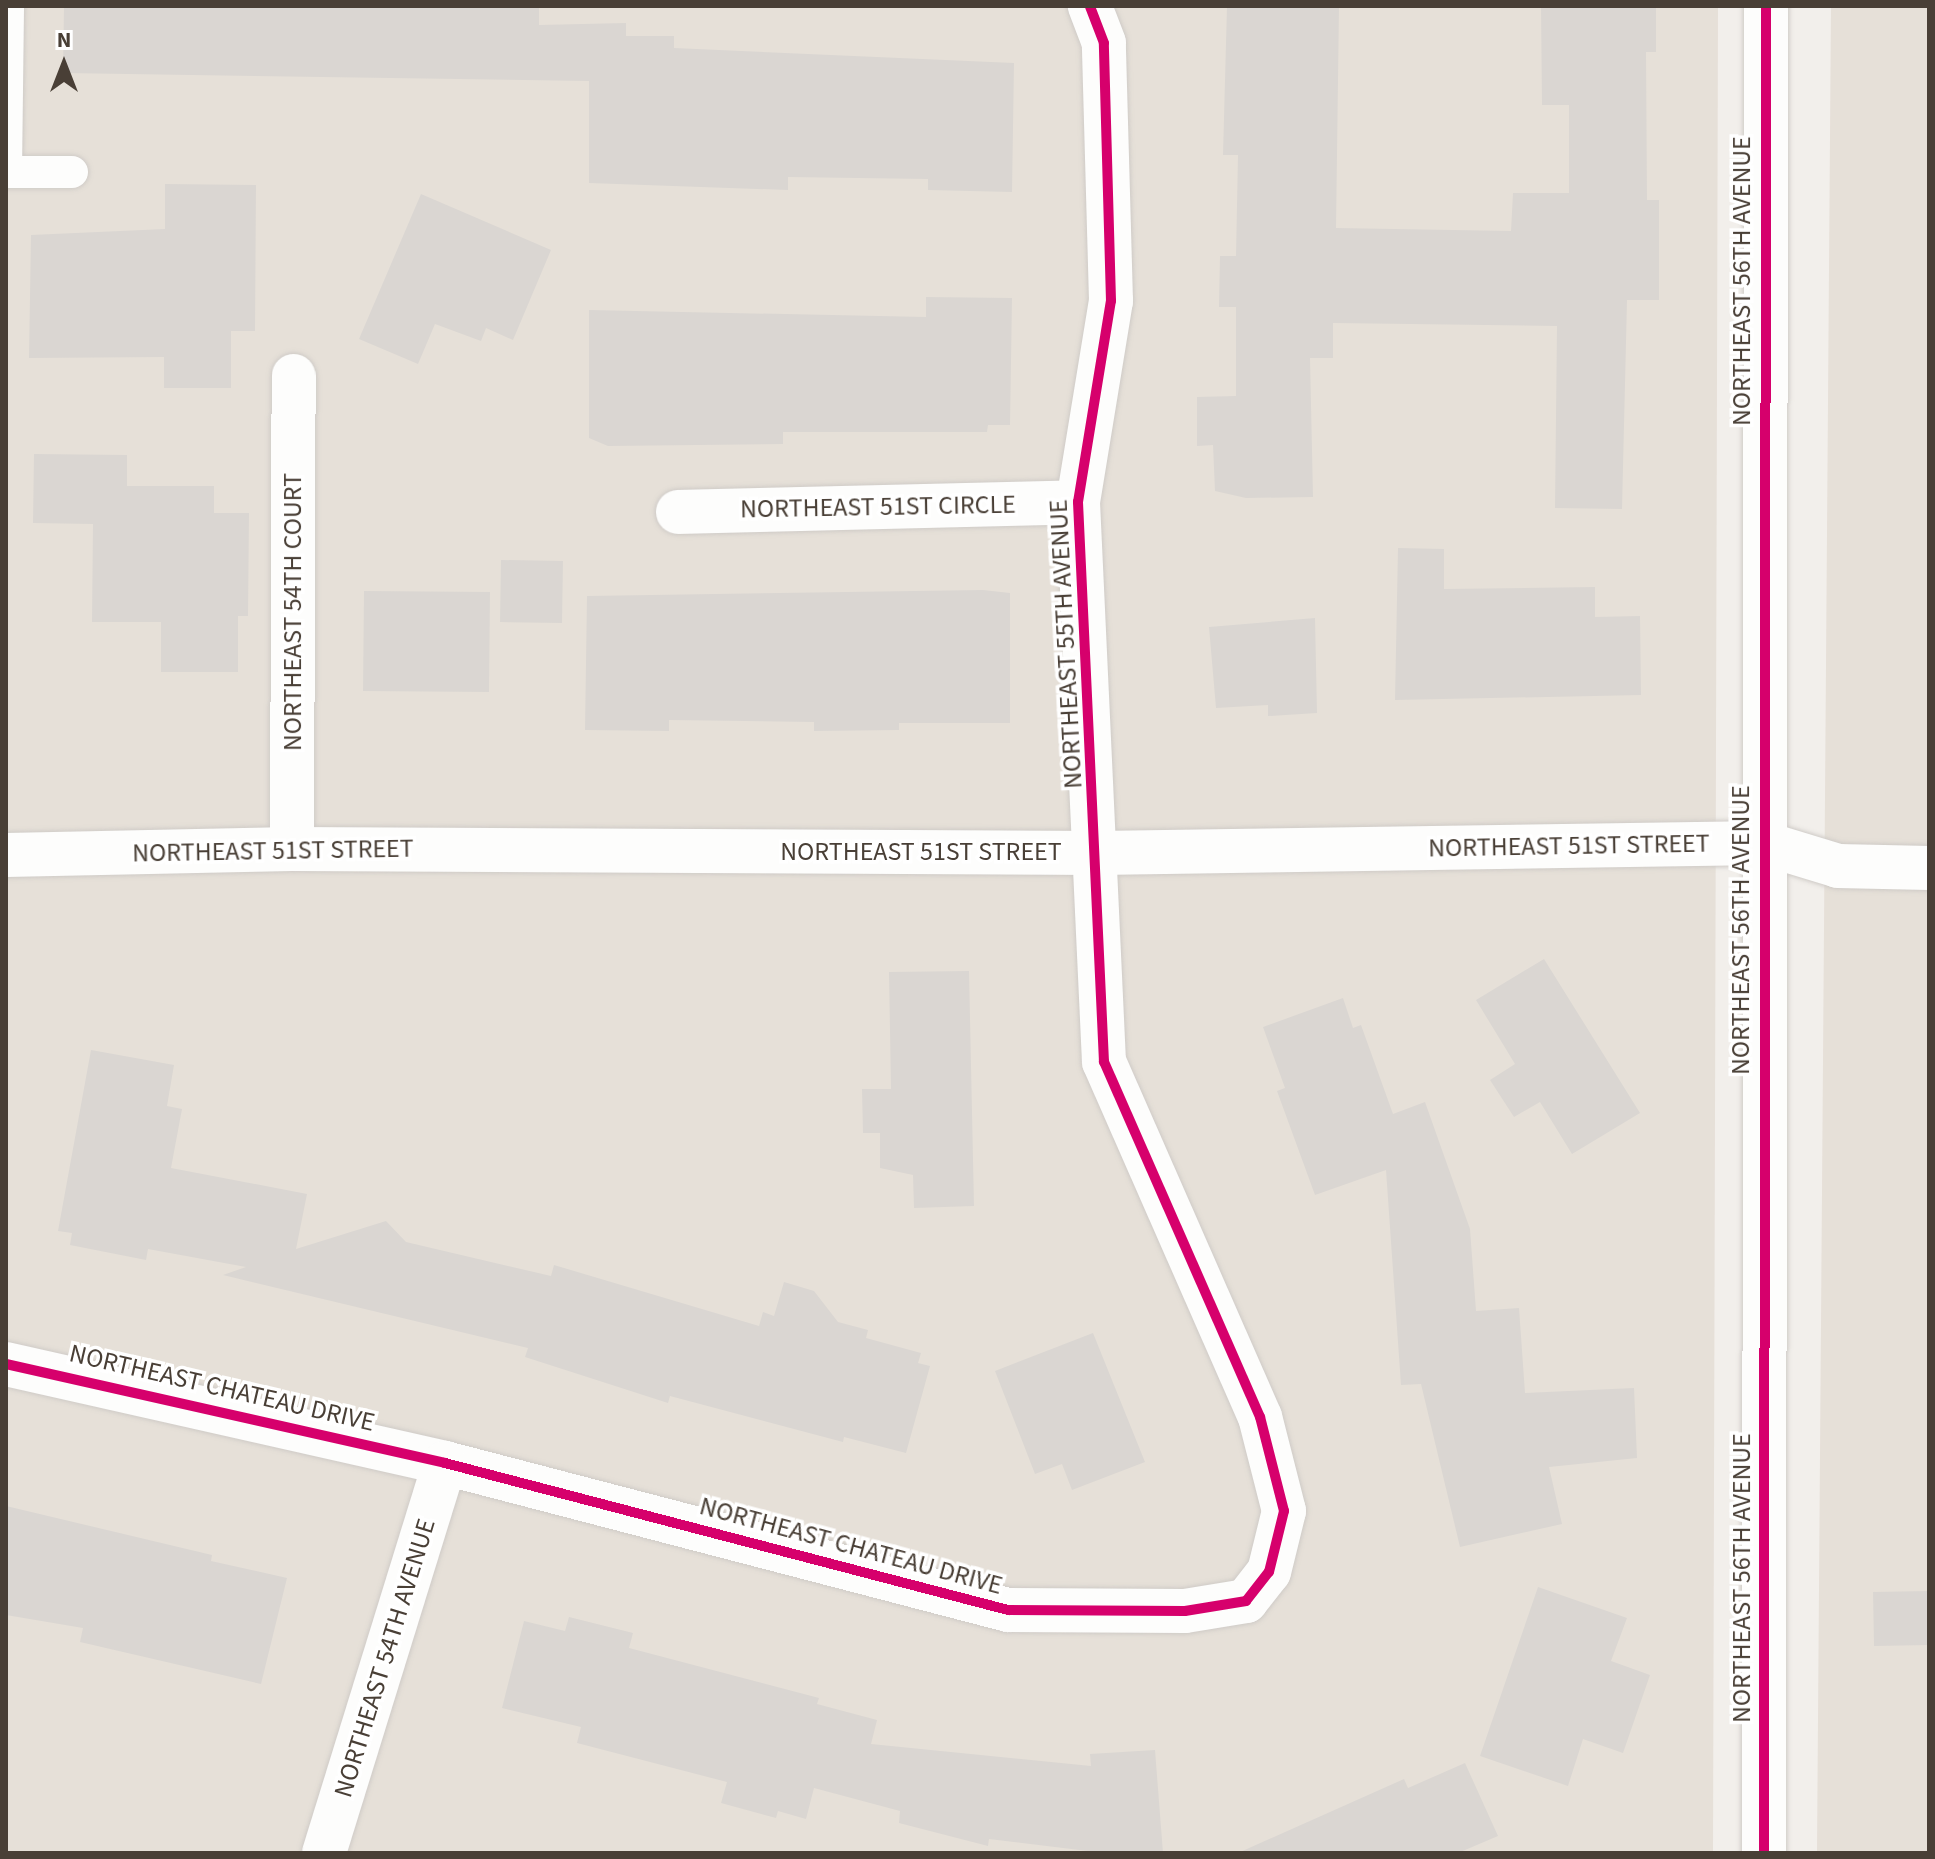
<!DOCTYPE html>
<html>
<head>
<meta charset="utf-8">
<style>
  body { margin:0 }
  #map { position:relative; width:1935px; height:1859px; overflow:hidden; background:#f2efeb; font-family:"Source Sans 3",sans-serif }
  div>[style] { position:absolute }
  .residential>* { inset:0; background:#e6e0d8 }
  .building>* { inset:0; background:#dad6d2 }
  .roads { filter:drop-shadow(0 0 2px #cfcbc7) drop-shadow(0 0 2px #cfcbc7) }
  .service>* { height:32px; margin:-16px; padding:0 16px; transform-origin:16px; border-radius:16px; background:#fdfdfc }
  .minor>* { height:44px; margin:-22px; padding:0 22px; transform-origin:22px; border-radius:22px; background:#fdfdfc }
  .tertiary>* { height:44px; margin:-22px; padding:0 22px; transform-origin:22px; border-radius:22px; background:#fdfdfc }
  .cycleway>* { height:10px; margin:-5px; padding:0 5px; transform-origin:5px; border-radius:5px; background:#d6006c }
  span { translate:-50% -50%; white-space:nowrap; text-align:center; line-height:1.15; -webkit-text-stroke:7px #fff; paint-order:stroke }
  .street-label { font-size:26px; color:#493f36 }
  .frame { position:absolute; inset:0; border:8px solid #493f36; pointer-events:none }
  .north { position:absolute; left:24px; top:24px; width:80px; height:80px; -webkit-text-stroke:6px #fff; paint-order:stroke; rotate:0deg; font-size:22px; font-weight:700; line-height:32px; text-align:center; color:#493f36 }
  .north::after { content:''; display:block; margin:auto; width:28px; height:36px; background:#493f36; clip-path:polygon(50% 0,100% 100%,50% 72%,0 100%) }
</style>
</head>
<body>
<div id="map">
  <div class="residential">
    <div style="clip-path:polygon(6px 6px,1718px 6px,1713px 1853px,6px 1853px)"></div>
    <div style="clip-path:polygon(1831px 6px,1929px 6px,1929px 1853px,1817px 1853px)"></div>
  </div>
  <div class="building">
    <div style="clip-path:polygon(64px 6px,539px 6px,539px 25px,626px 23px,626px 36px,674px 36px,674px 48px,1014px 63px,1012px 192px,928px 190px,928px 179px,788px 177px,788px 190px,589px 183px,589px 81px,63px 73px)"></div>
    <div style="clip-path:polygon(1227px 6px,1339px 6px,1336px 228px,1511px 231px,1513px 193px,1569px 193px,1569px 105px,1542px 105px,1541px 6px,1656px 6px,1656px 52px,1646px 52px,1647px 200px,1659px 200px,1659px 300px,1627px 300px,1622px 509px,1555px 508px,1557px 326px,1333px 323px,1333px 358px,1310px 358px,1313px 497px,1246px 498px,1215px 491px,1213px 445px,1197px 446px,1197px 397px,1236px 396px,1236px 307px,1219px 307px,1220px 256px,1236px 256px,1238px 155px,1223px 155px)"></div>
    <div style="clip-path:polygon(165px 184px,256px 185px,255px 331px,231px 331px,231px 388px,164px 388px,164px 357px,29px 358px,31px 235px,165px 229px)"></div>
    <div style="clip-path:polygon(421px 194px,551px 250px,513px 340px,486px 328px,481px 341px,435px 324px,418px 364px,359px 339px)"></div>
    <div style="clip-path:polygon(926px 297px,1012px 298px,1010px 425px,988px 425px,987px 432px,783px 432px,783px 444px,608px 446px,589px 438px,589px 310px,926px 317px)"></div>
    <div style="clip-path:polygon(34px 454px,127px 455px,127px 486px,214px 486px,214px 513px,249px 513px,248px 616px,238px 616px,238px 672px,161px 672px,161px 622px,92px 622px,93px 524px,33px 523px)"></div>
    <div style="clip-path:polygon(1398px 548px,1444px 549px,1444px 589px,1595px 587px,1595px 617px,1640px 616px,1641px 695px,1395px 700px)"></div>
    <div style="clip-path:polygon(501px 560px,563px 561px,562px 623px,500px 622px)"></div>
    <div style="clip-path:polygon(983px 590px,1010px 593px,1010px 723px,899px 723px,899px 730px,814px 731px,814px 722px,669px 720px,669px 731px,585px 730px,587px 596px)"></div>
    <div style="clip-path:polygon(364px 591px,490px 592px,489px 692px,363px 691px)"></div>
    <div style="clip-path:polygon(1315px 618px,1317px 713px,1268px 716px,1268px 705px,1216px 708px,1209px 627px)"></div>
    <div style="clip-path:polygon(1544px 959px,1640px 1113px,1572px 1154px,1540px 1102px,1514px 1117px,1490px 1080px,1515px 1064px,1476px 1000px)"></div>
    <div style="clip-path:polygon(969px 971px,974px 1206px,914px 1208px,913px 1175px,880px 1168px,880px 1133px,863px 1133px,862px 1089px,891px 1089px,889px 972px)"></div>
    <div style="clip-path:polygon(1343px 998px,1353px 1028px,1361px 1025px,1393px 1114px,1425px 1102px,1470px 1229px,1476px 1311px,1519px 1308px,1525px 1393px,1634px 1388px,1637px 1458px,1549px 1467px,1562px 1524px,1460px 1547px,1421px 1384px,1401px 1385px,1386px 1170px,1315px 1195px,1277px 1091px,1285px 1088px,1263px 1027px)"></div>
    <div style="clip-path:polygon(91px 1050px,174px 1065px,167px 1106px,182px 1109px,171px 1168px,307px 1194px,296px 1249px,386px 1221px,406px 1242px,551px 1276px,554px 1265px,759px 1326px,763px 1312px,774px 1316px,784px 1282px,814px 1291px,838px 1322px,868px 1330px,866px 1338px,921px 1353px,918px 1363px,930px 1366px,906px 1453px,844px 1437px,843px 1442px,670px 1396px,668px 1403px,525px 1357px,528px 1348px,223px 1275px,246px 1267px,148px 1249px,146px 1260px,70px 1245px,72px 1233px,58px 1231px)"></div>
    <div style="clip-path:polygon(1093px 1333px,1145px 1462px,1072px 1490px,1062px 1464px,1035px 1474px,995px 1371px)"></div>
    <div style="clip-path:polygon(6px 1506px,212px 1555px,211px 1561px,287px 1578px,261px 1684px,80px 1642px,83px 1628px,6px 1615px)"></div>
    <div style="clip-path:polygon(1538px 1587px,1627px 1618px,1611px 1661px,1650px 1675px,1623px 1753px,1583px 1739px,1568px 1786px,1480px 1756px)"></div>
    <div style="clip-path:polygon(1929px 1591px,1929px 1645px,1874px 1646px,1873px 1592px)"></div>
    <div style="clip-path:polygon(569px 1617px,633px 1633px,629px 1648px,819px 1698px,817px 1704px,877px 1720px,871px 1744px,1091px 1766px,1090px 1754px,1155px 1750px,1163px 1853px,1104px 1853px,989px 1839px,988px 1846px,899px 1823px,900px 1811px,814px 1788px,806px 1819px,778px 1811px,776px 1818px,721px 1803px,727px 1782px,577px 1743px,581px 1727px,502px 1708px,524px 1621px,565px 1631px)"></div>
    <div style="clip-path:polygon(1465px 1763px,1498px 1836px,1458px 1853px,1238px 1853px,1404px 1779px,1408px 1788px)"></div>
  </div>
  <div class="roads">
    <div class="service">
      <div style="left:6px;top:172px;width:166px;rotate:-89.3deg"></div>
      <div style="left:6px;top:172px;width:66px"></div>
    </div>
    <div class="minor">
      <div style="left:678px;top:512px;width:400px;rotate:-1.4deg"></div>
      <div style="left:292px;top:849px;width:473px;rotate:-89.8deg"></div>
      <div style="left:6px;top:855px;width:286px;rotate:-1.2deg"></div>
      <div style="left:292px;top:849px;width:806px;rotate:0.28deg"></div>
      <div style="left:1098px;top:853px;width:665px;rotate:-0.86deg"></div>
      <div style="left:1763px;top:843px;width:78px;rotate:17deg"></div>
      <div style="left:1838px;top:866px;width:91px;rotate:1.3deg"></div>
      <div style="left:6px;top:1364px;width:450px;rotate:12.7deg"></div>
      <div style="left:445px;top:1463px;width:582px;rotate:14.63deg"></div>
      <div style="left:1008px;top:1610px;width:177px;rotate:0.3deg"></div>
      <div style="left:1185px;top:1611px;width:62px;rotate:-9.3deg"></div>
      <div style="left:1246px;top:1601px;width:37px;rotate:-52deg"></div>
      <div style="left:1269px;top:1572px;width:63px;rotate:-76.2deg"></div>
      <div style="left:1284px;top:1511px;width:97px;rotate:-104.3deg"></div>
      <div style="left:1260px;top:1417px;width:388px;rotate:-113.7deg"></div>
      <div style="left:1104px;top:1062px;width:561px;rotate:-92.66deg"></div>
      <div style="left:1078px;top:502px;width:204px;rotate:-80.7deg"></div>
      <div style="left:1111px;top:301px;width:258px;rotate:-91.6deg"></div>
      <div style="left:1104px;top:43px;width:40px;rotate:-111deg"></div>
      <div style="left:324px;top:1853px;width:408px;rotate:-72.8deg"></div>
    </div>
    <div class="tertiary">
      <div style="left:1764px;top:1853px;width:1847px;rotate:-89.94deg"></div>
    </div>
  </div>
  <div class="cycleway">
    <div style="left:6px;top:1364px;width:450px;rotate:12.7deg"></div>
    <div style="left:445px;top:1463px;width:582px;rotate:14.63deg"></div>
    <div style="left:1008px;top:1610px;width:177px;rotate:0.3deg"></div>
    <div style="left:1185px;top:1611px;width:62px;rotate:-9.3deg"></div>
    <div style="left:1246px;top:1601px;width:37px;rotate:-52deg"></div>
    <div style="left:1269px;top:1572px;width:63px;rotate:-76.2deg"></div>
    <div style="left:1284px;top:1511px;width:97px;rotate:-104.3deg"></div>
    <div style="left:1260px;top:1417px;width:388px;rotate:-113.7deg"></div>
    <div style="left:1104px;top:1062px;width:561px;rotate:-92.66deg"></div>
    <div style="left:1078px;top:502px;width:204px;rotate:-80.7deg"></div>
    <div style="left:1111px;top:301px;width:258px;rotate:-91.6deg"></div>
    <div style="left:1104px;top:43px;width:40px;rotate:-111deg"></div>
    <div style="left:1764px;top:1853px;width:1847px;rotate:-89.94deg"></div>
  </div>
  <div class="street-label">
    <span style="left:1742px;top:281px;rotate:-90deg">NORTHEAST 56TH AVENUE</span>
    <span style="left:878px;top:507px;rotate:-1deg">NORTHEAST 51ST CIRCLE</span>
    <span style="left:293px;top:612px;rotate:-90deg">NORTHEAST 54TH COURT</span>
    <span style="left:1066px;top:644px;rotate:-93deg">NORTHEAST 55TH AVENUE</span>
    <span style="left:1569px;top:846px;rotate:-1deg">NORTHEAST 51ST STREET</span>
    <span style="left:273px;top:851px;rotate:-1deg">NORTHEAST 51ST STREET</span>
    <span style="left:921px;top:852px">NORTHEAST 51ST STREET</span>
    <span style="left:1741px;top:930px;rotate:-90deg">NORTHEAST 56TH AVENUE</span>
    <span style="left:222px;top:1388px;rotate:13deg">NORTHEAST CHATEAU DRIVE</span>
    <span style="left:851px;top:1546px;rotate:15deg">NORTHEAST CHATEAU DRIVE</span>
    <span style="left:1742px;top:1578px;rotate:-90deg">NORTHEAST 56TH AVENUE</span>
    <span style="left:385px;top:1658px;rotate:-73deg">NORTHEAST 54TH AVENUE</span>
  </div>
  <div class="frame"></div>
  <div class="north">N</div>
</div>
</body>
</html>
